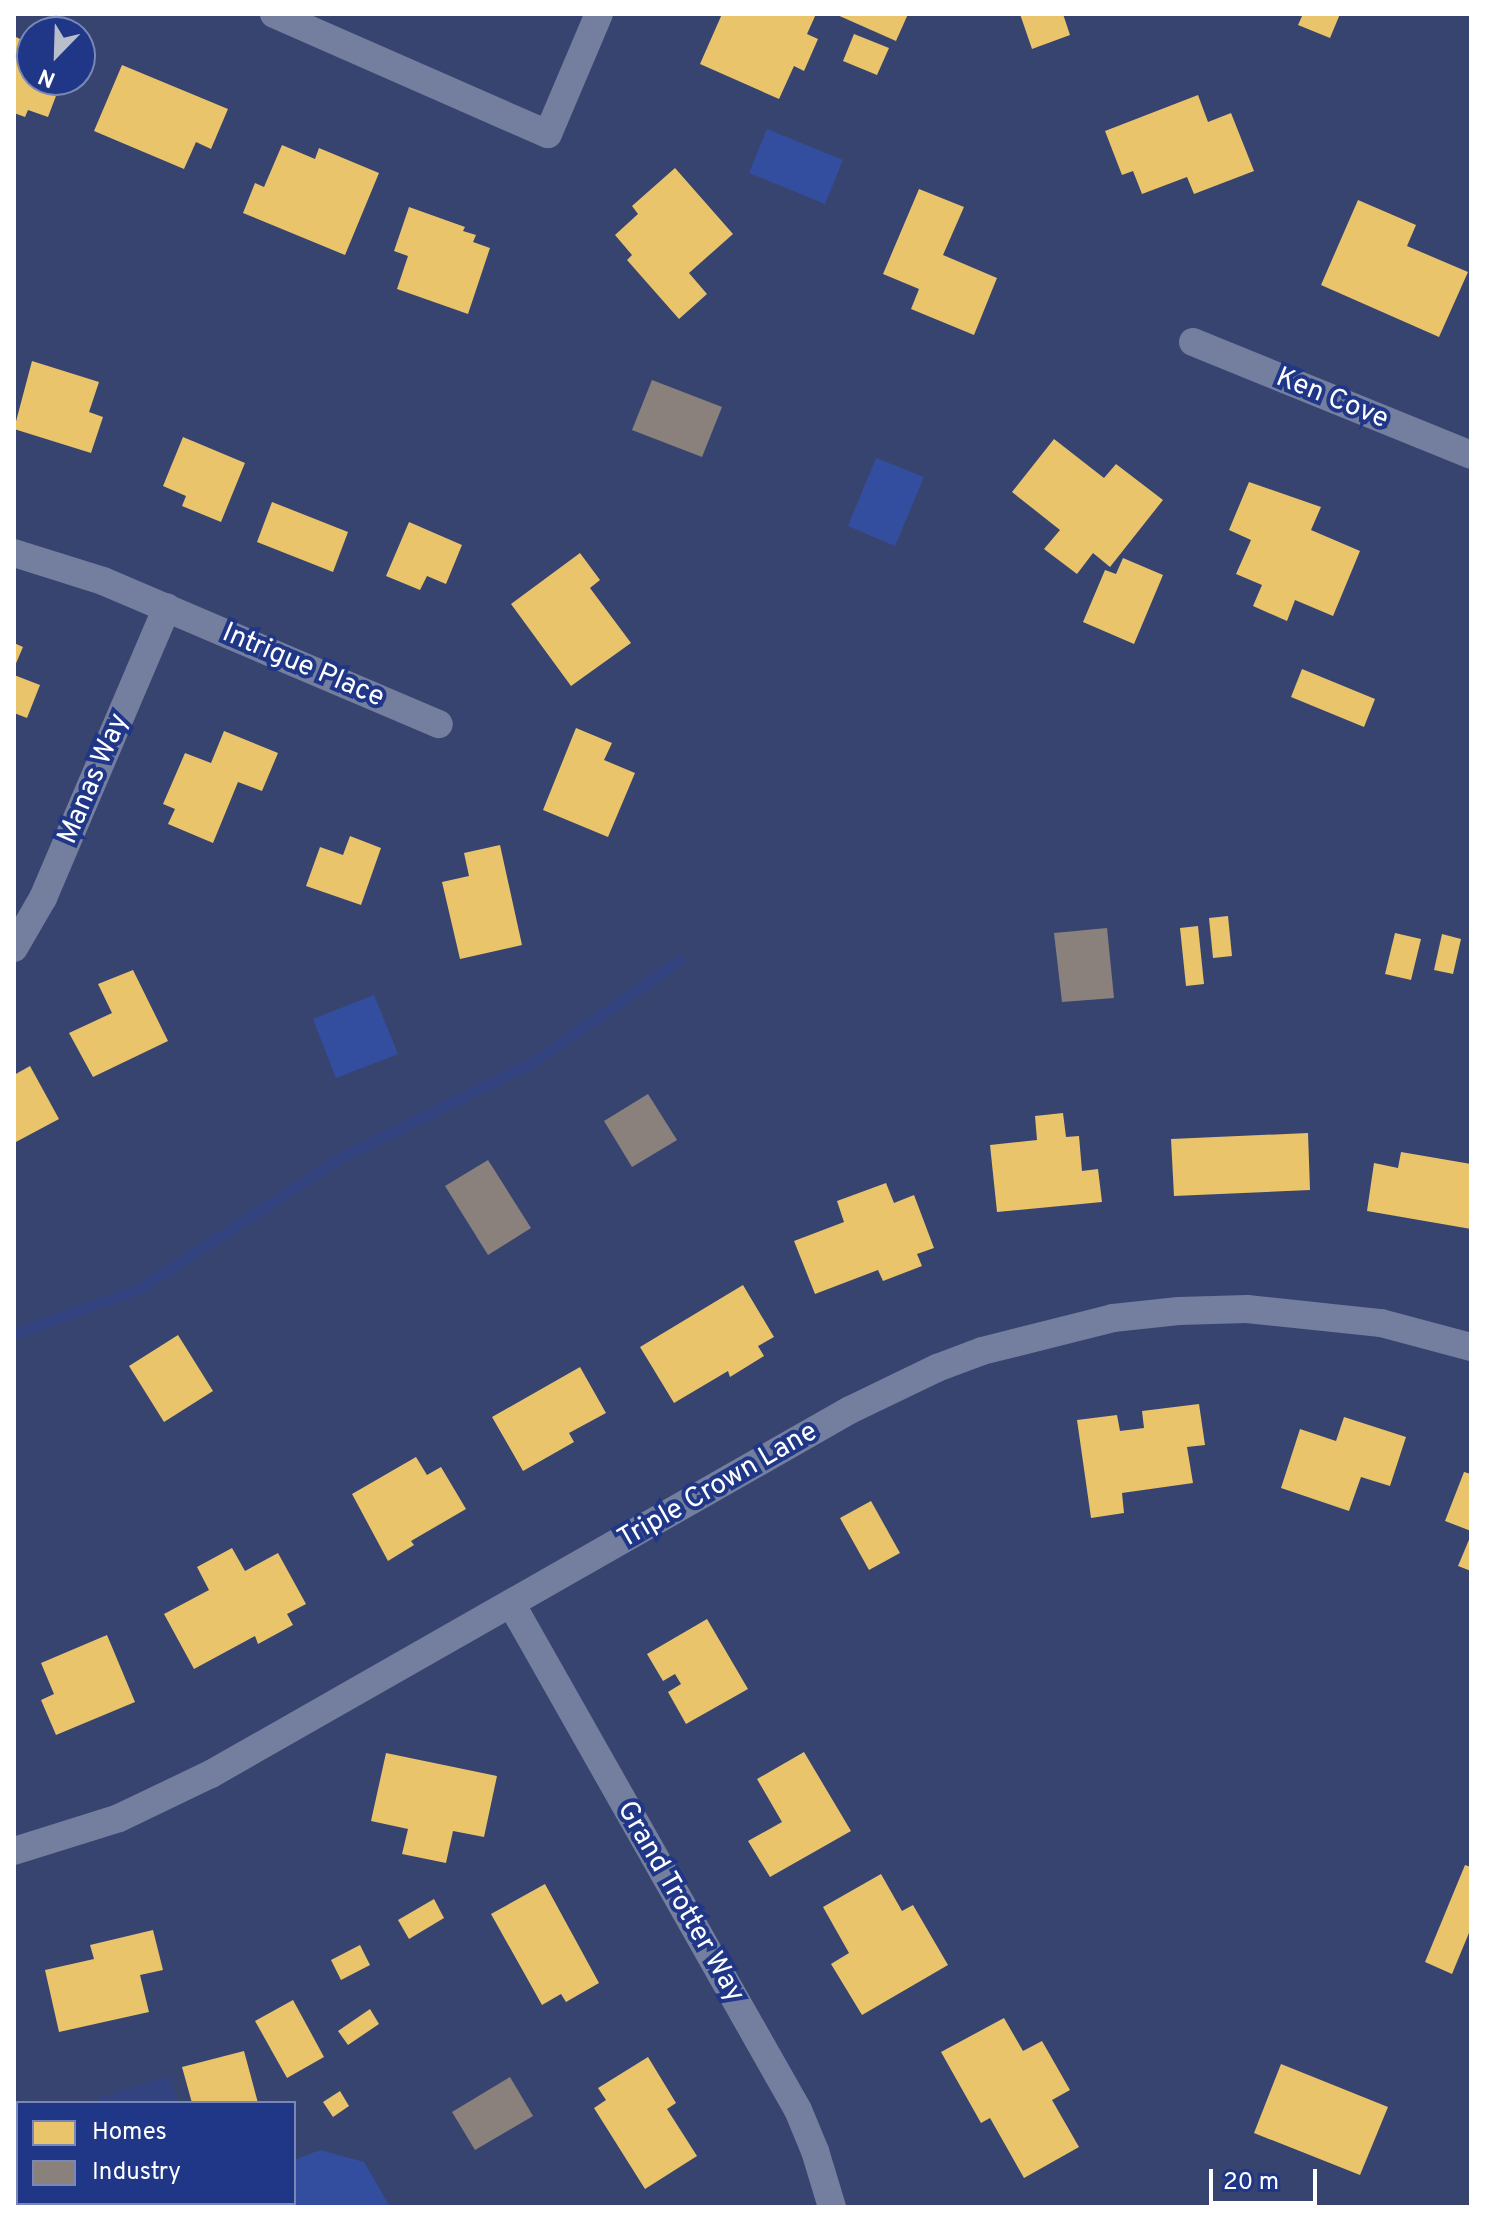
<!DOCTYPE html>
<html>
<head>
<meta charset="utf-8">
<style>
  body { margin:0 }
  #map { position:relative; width:1485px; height:2221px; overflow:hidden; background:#384470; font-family:Overpass,sans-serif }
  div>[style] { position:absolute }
  .green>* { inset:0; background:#344e9f }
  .water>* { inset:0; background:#33437f }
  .homes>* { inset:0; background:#e9c46a }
  .industry>* { inset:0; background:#8a817c }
  .stream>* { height:11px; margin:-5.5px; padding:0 5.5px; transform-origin:5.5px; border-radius:5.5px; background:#33437f }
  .street>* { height:28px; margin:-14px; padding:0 14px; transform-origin:14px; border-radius:14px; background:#747e9e }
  span { translate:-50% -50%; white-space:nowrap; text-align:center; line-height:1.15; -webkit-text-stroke:8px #203788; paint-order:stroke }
  .street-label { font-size:28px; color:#fff }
  .frame { position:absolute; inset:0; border:16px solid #fff; pointer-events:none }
  .legend { position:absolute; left:16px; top:2101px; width:280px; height:104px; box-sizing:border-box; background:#203788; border:2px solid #7987b8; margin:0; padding:10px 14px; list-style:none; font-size:24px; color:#fff }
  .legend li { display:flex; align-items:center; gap:16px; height:40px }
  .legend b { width:40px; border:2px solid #7987b8 }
  .north { position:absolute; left:16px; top:16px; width:80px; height:80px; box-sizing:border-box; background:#203788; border:2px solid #7987b8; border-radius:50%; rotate:203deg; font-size:22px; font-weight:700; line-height:32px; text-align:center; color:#fff }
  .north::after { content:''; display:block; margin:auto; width:28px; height:36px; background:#b9becd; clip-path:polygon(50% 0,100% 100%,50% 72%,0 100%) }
  .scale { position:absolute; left:1209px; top:2169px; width:108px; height:36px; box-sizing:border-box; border:4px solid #fff; border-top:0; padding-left:10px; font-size:24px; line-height:28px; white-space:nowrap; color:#fff; -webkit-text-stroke:6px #203788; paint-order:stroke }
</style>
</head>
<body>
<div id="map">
  <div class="green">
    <div style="clip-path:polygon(767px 129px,843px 160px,825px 204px,749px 173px)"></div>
    <div style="clip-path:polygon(876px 458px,924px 477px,895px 546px,848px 526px)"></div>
    <div style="clip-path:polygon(374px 995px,398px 1054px,336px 1078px,313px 1019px)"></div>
    <div style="clip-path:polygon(320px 2150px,364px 2162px,390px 2207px,179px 2207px,189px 2203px,294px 2203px,294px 2160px)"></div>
  </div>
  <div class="water">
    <div style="clip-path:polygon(170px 2076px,177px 2103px,101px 2103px,99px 2097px)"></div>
  </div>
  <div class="homes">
    <div style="clip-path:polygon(722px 14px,816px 14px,807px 34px,818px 39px,804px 71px,794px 66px,779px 99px,700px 64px)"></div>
    <div style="clip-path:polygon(835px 14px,908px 14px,896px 41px)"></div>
    <div style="clip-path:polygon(1020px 14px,1063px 14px,1070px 35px,1032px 49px)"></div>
    <div style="clip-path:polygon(1303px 14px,1340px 14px,1330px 38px,1298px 25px)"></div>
    <div style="clip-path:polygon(854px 34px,889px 48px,877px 75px,843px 61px)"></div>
    <div style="clip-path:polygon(14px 36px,32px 45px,32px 80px,62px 80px,48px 117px,28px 110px,25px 117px,14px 113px)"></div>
    <div style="clip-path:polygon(122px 65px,228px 109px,211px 149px,196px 142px,184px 169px,94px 131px)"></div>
    <div style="clip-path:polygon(1198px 95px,1208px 122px,1231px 113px,1254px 171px,1194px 194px,1187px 177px,1142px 194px,1133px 171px,1122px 175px,1105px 131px)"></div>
    <div style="clip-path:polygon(282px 145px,315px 159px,319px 148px,379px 173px,345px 255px,243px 213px,255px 183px,264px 187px)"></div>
    <div style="clip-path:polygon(675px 168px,733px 234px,689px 273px,707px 294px,679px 319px,627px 260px,632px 255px,615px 235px,638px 214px,632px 206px)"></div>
    <div style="clip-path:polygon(919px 189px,964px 207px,943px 255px,997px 278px,974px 335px,911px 309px,919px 289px,883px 274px)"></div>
    <div style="clip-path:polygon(1358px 200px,1416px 225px,1407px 246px,1468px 272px,1439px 337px,1321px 285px)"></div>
    <div style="clip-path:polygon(409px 207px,465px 227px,463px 231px,476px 235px,473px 242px,490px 248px,468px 314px,397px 289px,408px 256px,394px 251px)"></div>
    <div style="clip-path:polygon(32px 361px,99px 382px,89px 412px,103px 417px,91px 453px,14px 429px)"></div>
    <div style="clip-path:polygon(183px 437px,245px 463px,221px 522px,182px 506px,186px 496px,163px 486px)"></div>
    <div style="clip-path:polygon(1054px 439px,1104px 478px,1116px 464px,1163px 500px,1110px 567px,1093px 553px,1077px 574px,1044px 549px,1060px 530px,1012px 492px)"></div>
    <div style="clip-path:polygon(1249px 482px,1321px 507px,1311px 530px,1360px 551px,1333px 616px,1295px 600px,1287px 621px,1253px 606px,1262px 585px,1236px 574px,1251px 540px,1229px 530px)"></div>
    <div style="clip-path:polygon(272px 502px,348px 532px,333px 572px,257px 542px)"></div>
    <div style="clip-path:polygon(409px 522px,462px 545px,446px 584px,427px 576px,420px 590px,386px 576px)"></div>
    <div style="clip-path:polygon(580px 553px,600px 580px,590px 588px,631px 643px,571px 686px,511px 604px)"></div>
    <div style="clip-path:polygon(1123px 558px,1163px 575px,1134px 644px,1083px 622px,1105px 570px,1116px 574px)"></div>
    <div style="clip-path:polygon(14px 643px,23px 647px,14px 668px)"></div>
    <div style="clip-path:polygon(1302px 669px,1375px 699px,1364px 727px,1291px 697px)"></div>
    <div style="clip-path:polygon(14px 675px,40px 685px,27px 718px,14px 713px)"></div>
    <div style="clip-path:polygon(576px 728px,612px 743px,604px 760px,635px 773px,608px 837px,543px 810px)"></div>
    <div style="clip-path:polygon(224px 731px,278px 753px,262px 791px,238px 782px,213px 843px,168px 824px,175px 809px,163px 804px,185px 753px,211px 763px)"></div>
    <div style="clip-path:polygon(350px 836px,381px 848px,361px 905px,306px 886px,320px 847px,343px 855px)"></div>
    <div style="clip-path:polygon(500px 845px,522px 945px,460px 959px,442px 882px,469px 876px,464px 853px)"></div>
    <div style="clip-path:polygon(1228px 916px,1232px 956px,1213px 958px,1209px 918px)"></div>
    <div style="clip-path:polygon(1198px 926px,1204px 984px,1186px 986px,1180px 928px)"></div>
    <div style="clip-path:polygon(1395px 933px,1421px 939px,1411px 980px,1385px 974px)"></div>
    <div style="clip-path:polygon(1442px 934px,1461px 939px,1453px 974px,1434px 970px)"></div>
    <div style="clip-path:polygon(133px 970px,168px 1041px,93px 1077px,69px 1033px,112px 1013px,98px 984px)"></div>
    <div style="clip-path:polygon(30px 1066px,59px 1119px,14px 1143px,14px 1075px)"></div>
    <div style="clip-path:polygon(1063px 1113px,1066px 1137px,1079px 1136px,1082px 1171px,1098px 1169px,1102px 1202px,997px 1212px,990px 1145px,1037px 1140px,1035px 1116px)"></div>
    <div style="clip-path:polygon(1308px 1133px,1310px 1190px,1174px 1196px,1171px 1139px)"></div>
    <div style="clip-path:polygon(1401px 1152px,1471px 1164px,1471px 1229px,1367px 1211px,1374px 1163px,1398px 1168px)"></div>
    <div style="clip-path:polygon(886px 1183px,894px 1203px,914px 1195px,934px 1248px,917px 1254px,922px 1266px,883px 1281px,878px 1270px,815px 1294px,794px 1241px,844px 1222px,837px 1201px)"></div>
    <div style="clip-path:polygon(743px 1285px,774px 1337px,758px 1346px,764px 1356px,730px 1377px,728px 1371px,674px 1403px,640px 1347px)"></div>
    <div style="clip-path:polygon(178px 1335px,213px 1391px,164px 1422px,129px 1366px)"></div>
    <div style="clip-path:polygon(580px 1367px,606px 1413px,569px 1433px,574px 1442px,523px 1471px,492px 1417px)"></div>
    <div style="clip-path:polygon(1199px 1404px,1205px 1445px,1187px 1447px,1193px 1483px,1122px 1493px,1124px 1513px,1091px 1518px,1077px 1420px,1117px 1415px,1120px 1431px,1144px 1428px,1142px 1411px)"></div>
    <div style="clip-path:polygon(1344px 1417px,1406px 1437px,1390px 1486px,1361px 1477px,1349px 1511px,1281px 1488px,1300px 1429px,1336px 1441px)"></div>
    <div style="clip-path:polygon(416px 1457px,427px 1475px,441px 1467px,466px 1509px,411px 1541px,414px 1545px,388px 1561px,352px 1494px)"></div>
    <div style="clip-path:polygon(1464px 1472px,1471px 1474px,1471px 1531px,1445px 1521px)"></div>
    <div style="clip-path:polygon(871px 1501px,900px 1553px,869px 1570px,840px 1518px)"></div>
    <div style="clip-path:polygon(1471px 1535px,1471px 1571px,1458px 1566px)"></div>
    <div style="clip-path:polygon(232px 1548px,245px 1571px,278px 1553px,306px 1604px,287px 1614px,293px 1625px,258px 1644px,255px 1636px,194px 1669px,164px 1614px,209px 1590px,197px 1567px)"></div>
    <div style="clip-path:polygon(707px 1619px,748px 1689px,686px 1724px,668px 1692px,681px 1684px,675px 1674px,663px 1681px,647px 1654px)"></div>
    <div style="clip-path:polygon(107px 1635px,135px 1702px,56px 1735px,41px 1700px,54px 1694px,41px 1663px)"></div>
    <div style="clip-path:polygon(804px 1752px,851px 1831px,770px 1877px,748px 1841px,782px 1822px,757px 1779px)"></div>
    <div style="clip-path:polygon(386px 1753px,497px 1776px,484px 1837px,453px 1831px,446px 1863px,402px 1854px,408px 1829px,371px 1821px)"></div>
    <div style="clip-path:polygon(1465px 1865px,1471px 1867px,1471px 1928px,1452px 1974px,1425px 1962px)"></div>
    <div style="clip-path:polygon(881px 1874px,902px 1911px,913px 1905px,948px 1965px,862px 2015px,831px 1964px,849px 1953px,823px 1907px)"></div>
    <div style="clip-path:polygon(545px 1884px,599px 1983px,566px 2002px,561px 1994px,542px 2005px,491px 1914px)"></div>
    <div style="clip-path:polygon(434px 1899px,444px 1918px,409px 1939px,398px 1920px)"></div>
    <div style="clip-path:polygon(153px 1930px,163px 1970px,140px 1975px,149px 2012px,59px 2032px,45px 1970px,94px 1959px,90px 1945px)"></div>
    <div style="clip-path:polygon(360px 1945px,370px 1965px,341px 1980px,331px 1960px)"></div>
    <div style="clip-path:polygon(293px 2000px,324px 2057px,287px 2078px,255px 2021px)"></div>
    <div style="clip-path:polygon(370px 2009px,379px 2024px,348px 2045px,338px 2031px)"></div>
    <div style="clip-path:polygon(1004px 2018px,1023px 2051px,1042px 2041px,1070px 2090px,1052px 2100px,1079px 2147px,1024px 2178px,990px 2118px,981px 2123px,941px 2052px)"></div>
    <div style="clip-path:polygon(244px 2051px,258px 2103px,192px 2103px,182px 2067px)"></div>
    <div style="clip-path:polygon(648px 2057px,676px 2103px,667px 2109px,697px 2156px,645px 2189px,594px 2108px,606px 2100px,598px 2088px)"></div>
    <div style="clip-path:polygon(1281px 2064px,1388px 2107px,1360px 2175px,1254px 2133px)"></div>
    <div style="clip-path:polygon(340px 2091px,349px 2106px,333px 2117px,323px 2102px)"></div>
  </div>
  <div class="industry">
    <div style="clip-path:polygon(652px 380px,722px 407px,702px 457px,632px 430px)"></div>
    <div style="clip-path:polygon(1107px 928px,1114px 998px,1062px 1002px,1054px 933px)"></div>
    <div style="clip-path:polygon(648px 1094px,677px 1140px,632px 1167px,604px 1121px)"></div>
    <div style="clip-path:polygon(488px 1160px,531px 1228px,488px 1255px,445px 1186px)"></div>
    <div style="clip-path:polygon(510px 2077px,533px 2116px,475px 2150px,452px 2112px)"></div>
  </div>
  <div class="stream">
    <div style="left:14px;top:1334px;width:134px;rotate:-20.1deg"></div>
    <div style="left:140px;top:1288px;width:239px;rotate:-33deg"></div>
    <div style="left:340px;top:1158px;width:216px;rotate:-26.4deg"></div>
    <div style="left:533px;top:1062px;width:179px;rotate:-34.8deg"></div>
  </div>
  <div class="street">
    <div style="left:274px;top:14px;width:299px;rotate:23.7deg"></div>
    <div style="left:548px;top:134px;width:130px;rotate:-67deg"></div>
    <div style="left:1193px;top:342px;width:300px;rotate:22.1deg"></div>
    <div style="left:14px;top:553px;width:93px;rotate:17.5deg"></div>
    <div style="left:103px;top:581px;width:365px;rotate:23.1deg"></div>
    <div style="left:14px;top:948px;width:58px;rotate:-59.9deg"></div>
    <div style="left:43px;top:898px;width:316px;rotate:-66.9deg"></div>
    <div style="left:512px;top:1605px;width:580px;rotate:60.48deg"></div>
    <div style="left:798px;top:2110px;width:44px;rotate:67.5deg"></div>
    <div style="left:815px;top:2151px;width:59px;rotate:73.1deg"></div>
    <div style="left:14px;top:1851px;width:110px;rotate:-17.4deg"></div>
    <div style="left:119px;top:1818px;width:102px;rotate:-25.6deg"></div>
    <div style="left:211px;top:1774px;width:735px;rotate:-29.67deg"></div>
    <div style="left:850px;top:1410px;width:97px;rotate:-25.8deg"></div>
    <div style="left:937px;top:1368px;width:48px;rotate:-20.7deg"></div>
    <div style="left:982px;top:1351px;width:135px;rotate:-14.1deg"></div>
    <div style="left:1113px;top:1318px;width:66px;rotate:-6.1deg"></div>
    <div style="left:1179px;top:1311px;width:68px;rotate:-1.7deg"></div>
    <div style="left:1247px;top:1309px;width:135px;rotate:6deg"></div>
    <div style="left:1381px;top:1323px;width:93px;rotate:14.9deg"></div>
  </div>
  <div class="street-label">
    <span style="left:1332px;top:399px;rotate:22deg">Ken Cove</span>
    <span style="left:303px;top:666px;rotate:23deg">Intrigue Place</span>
    <span style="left:94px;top:779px;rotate:-67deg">Manas Way</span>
    <span style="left:718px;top:1486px;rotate:-30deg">Triple Crown Lane</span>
    <span style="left:680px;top:1902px;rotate:60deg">Grand Trotter Way</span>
  </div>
  <div class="frame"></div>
  <ul class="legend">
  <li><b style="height:22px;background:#e9c46a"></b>Homes</li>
  <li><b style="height:22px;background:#8a817c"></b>Industry</li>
  </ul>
  <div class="north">N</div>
  <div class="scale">20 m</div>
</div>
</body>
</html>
